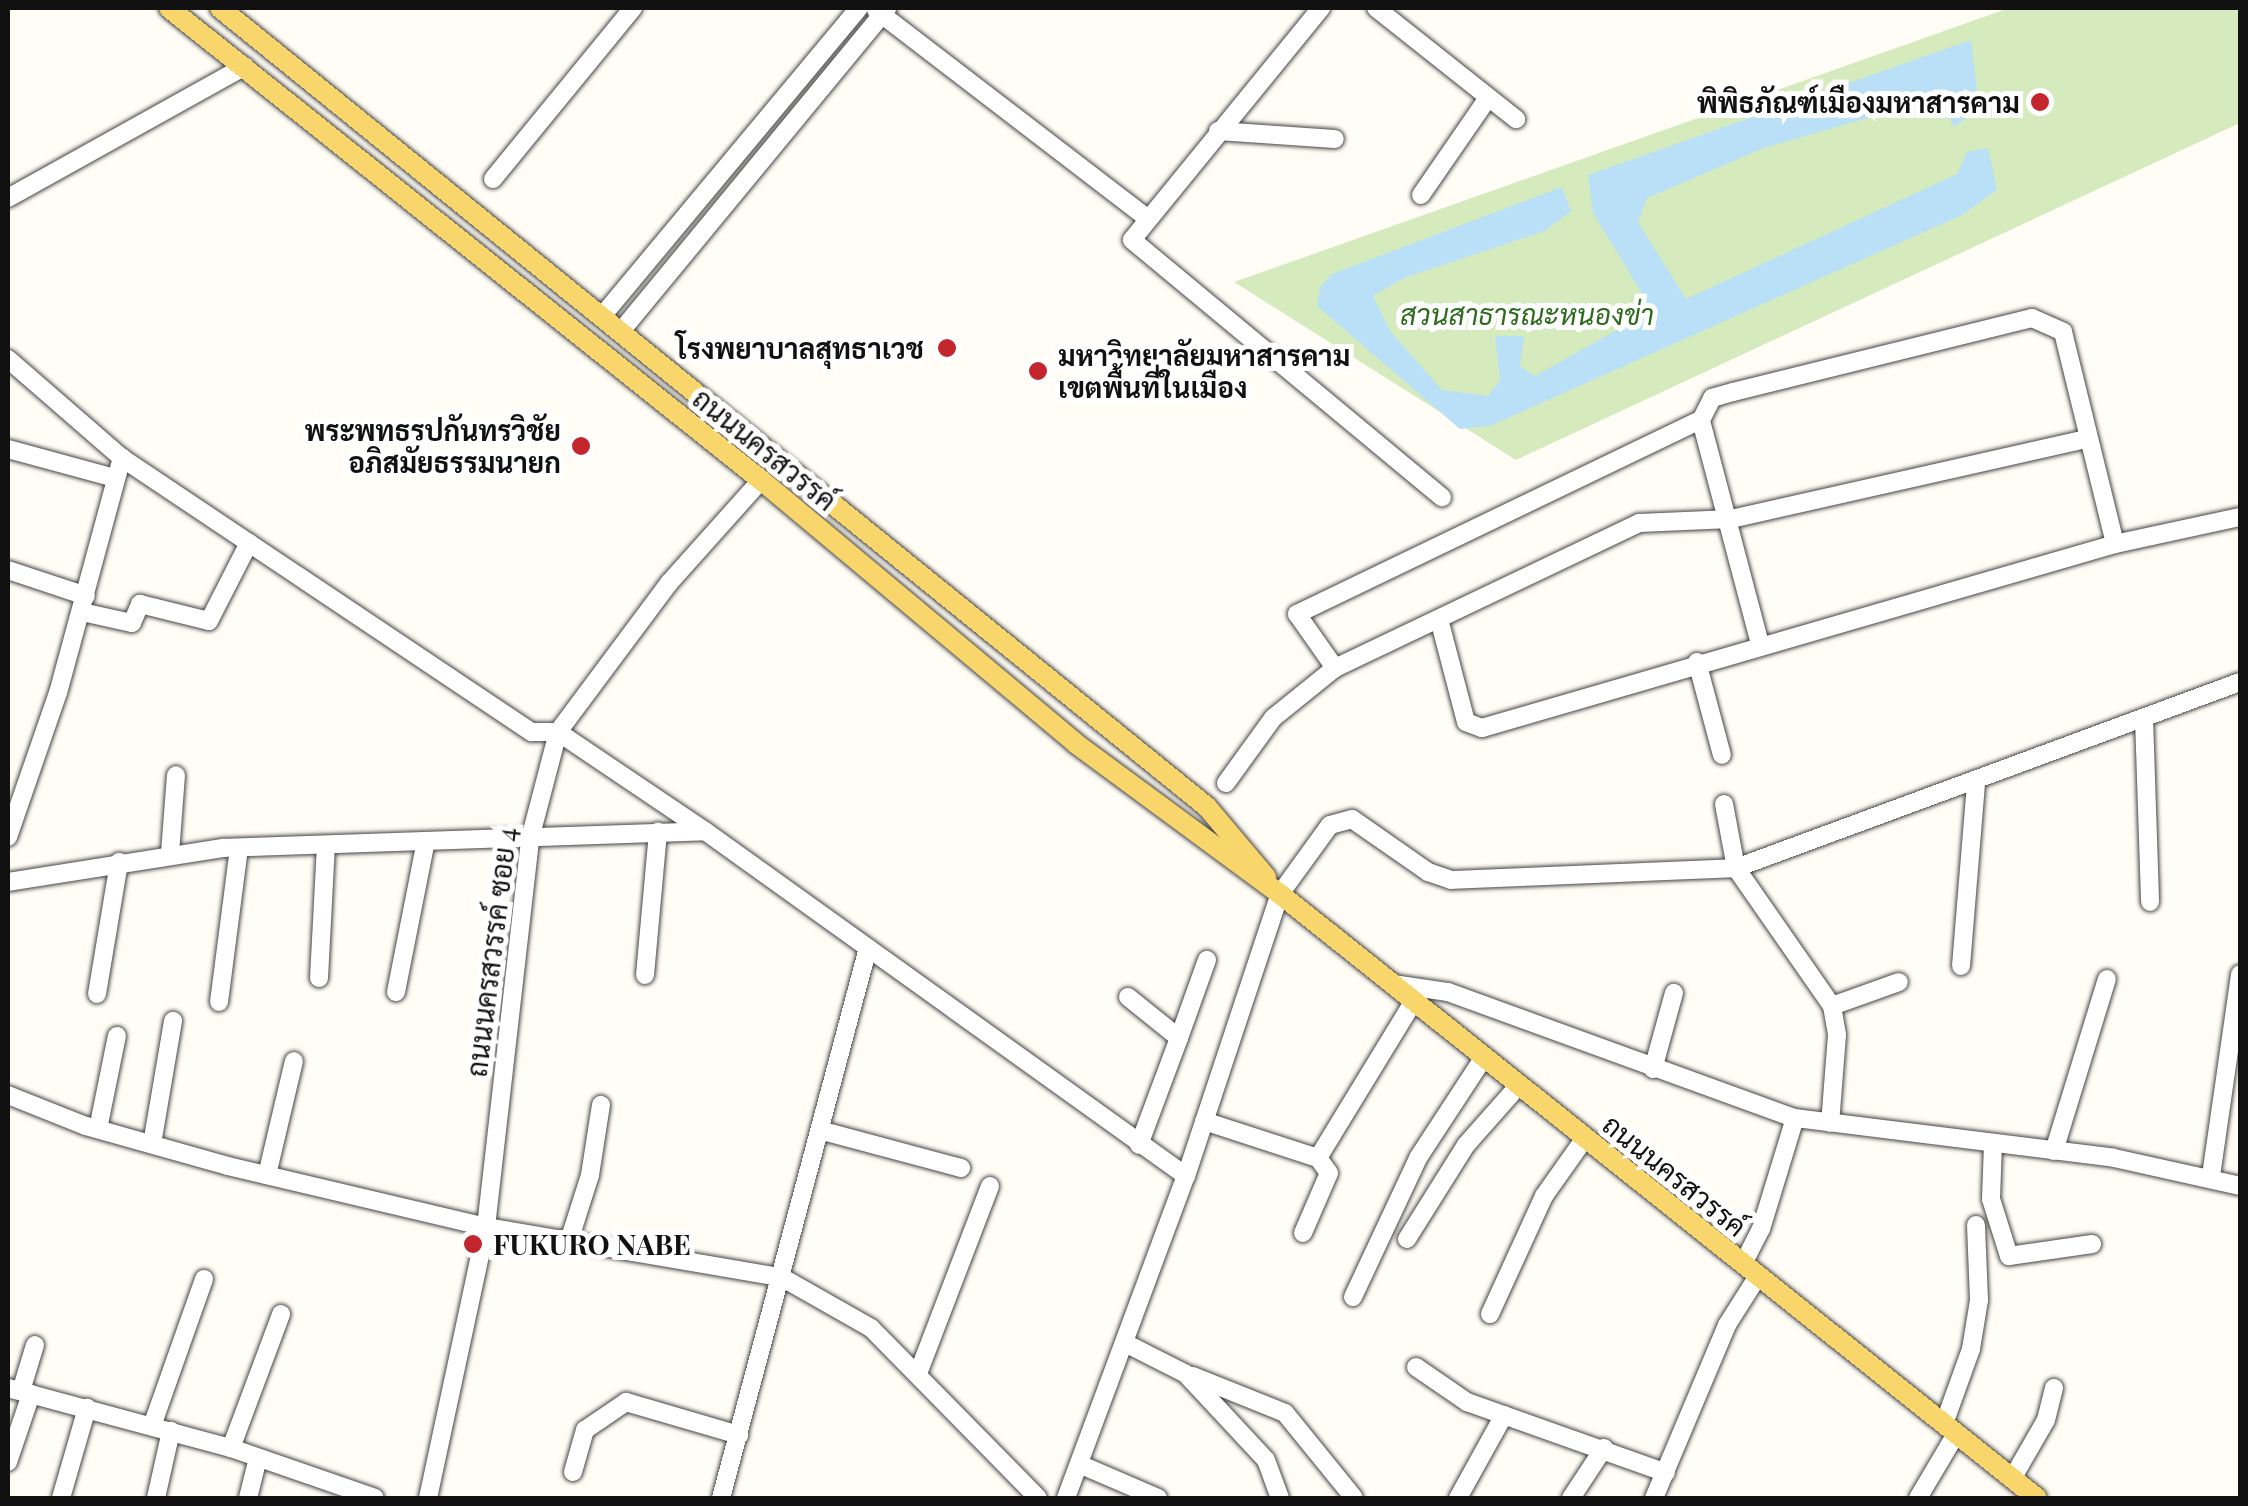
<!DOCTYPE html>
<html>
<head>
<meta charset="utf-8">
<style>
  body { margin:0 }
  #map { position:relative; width:2248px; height:1506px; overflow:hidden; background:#fffdf5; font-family:"Playfair Display",Sarabun,serif }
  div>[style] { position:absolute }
  .green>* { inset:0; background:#d5ebbd }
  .water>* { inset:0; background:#b9e0f7 }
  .roads { filter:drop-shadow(0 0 2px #444) drop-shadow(0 0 2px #444) }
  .minor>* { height:18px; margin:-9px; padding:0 9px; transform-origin:9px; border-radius:9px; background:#fff }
  .major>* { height:20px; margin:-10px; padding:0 10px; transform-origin:10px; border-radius:10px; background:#f9d66b }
  .dots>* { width:28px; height:28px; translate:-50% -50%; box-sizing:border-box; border:5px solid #fff; border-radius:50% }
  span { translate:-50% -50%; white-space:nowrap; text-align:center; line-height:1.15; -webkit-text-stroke:10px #fff; paint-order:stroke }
  .poi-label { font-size:28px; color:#111; font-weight:700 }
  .right { translate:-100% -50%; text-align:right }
  .left { translate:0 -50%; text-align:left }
  .park-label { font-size:28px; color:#2f6b1f; font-style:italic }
  .street-label { font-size:28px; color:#111 }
  .frame { position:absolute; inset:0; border:10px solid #111; pointer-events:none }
</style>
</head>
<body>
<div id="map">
  <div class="green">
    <div style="clip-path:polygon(2009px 8px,2240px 8px,2240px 123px,1516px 460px,1234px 282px)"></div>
  </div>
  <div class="water">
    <div style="clip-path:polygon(1971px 40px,1979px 109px,1954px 127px,1939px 97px,1764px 148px,1647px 198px,1638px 222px,1686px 299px,1957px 174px,1967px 152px,1988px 148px,1997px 190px,1962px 215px,1490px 426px,1460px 429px,1317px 306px,1320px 287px,1332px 274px,1562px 187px,1571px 211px,1545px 231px,1404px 278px,1373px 296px,1390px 331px,1442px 390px,1488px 396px,1500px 380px,1495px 336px,1524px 336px,1520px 366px,1535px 376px,1652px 310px,1593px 213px,1588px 175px)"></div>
  </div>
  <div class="roads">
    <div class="minor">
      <div style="left:1321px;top:8px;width:299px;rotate:129.2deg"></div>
      <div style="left:1132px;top:240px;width:403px;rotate:39.7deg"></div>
      <div style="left:1376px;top:8px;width:179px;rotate:38.4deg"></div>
      <div style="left:876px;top:10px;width:343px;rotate:37.5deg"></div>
      <div style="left:1218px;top:131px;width:117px;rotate:3.9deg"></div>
      <div style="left:493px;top:179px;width:221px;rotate:-50.7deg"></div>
      <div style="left:1421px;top:195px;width:118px;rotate:-55.4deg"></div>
      <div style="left:8px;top:198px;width:271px;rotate:-29.1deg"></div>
      <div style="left:603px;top:315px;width:400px;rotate:-50.2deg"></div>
      <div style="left:622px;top:330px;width:417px;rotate:-50.5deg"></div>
      <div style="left:8px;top:359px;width:151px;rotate:41deg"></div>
      <div style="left:8px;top:449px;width:111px;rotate:15.2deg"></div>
      <div style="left:8px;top:570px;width:82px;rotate:18.4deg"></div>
      <div style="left:82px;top:612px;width:51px;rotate:12.4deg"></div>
      <div style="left:132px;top:623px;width:21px;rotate:-67deg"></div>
      <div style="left:140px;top:604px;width:71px;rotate:13.8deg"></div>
      <div style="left:209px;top:621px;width:88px;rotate:-62.9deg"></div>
      <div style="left:1439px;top:619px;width:106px;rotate:75.3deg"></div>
      <div style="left:1466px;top:722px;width:17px;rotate:21deg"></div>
      <div style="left:1482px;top:728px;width:659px;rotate:-16.21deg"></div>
      <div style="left:2115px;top:544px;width:128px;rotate:-12.2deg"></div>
      <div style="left:1760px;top:644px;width:232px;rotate:-104.8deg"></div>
      <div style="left:1701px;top:420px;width:25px;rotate:-63deg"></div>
      <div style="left:1712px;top:398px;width:22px;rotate:-16deg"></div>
      <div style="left:1733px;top:392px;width:308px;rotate:-13.9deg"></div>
      <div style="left:2032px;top:318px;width:34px;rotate:24deg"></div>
      <div style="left:2063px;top:332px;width:218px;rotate:76.2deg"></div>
      <div style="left:1697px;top:662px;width:96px;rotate:75deg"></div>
      <div style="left:1335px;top:668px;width:66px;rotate:-125.1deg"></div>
      <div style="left:1297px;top:614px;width:448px;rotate:-25.7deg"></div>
      <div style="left:2144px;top:718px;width:184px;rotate:88.1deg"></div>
      <div style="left:1226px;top:783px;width:80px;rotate:-54.1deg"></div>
      <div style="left:1273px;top:718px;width:80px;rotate:-38.9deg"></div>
      <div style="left:1335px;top:668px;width:337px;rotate:-25.5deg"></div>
      <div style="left:1639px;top:523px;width:92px;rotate:-2.5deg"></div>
      <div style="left:1731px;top:519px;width:364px;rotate:-12.7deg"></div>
      <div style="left:1724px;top:804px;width:65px;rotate:79.4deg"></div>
      <div style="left:1736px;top:868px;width:168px;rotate:55.2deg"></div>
      <div style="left:1832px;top:1006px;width:29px;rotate:80deg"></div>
      <div style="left:1837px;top:1035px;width:88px;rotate:94.5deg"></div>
      <div style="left:8px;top:837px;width:152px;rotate:-70.9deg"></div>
      <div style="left:58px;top:693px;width:244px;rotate:-74.8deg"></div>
      <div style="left:122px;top:458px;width:493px;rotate:33.8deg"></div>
      <div style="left:532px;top:732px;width:26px"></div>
      <div style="left:558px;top:732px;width:177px;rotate:34deg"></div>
      <div style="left:705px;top:831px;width:592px;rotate:35.65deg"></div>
      <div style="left:170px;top:853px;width:78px;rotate:-85.6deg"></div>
      <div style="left:8px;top:882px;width:218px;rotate:-9deg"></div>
      <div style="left:223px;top:848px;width:481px;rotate:-2deg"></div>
      <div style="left:1961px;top:966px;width:185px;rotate:-85.3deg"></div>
      <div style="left:645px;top:975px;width:144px;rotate:-84.8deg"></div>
      <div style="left:319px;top:978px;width:133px;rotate:-87deg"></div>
      <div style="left:1393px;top:984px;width:56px;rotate:8.3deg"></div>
      <div style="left:1448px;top:992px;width:369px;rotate:20deg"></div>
      <div style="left:1795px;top:1118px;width:321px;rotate:7.1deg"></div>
      <div style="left:2114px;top:1158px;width:129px;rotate:12.5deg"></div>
      <div style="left:396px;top:992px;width:154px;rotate:-78.8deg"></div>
      <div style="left:97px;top:994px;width:134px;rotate:-80.5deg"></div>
      <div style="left:1128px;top:997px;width:65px;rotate:38.8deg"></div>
      <div style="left:1179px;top:1038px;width:114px;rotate:110.5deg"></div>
      <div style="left:219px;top:1002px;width:155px;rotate:-82.6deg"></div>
      <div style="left:1832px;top:1006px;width:71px;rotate:-19.7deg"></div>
      <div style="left:1179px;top:1038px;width:83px;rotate:-70.3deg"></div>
      <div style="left:1653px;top:1069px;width:79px;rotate:-74.6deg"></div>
      <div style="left:8px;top:1095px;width:84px;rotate:21.7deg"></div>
      <div style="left:86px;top:1126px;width:148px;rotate:15.7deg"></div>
      <div style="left:228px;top:1166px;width:265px;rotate:13.3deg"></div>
      <div style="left:486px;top:1227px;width:301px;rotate:9.7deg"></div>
      <div style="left:783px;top:1278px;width:101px;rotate:29.6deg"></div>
      <div style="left:871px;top:1328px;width:238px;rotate:45.5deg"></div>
      <div style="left:1204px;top:1121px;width:120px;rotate:18deg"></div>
      <div style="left:98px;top:1129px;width:95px;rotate:-78.5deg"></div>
      <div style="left:823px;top:1131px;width:143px;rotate:15deg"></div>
      <div style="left:152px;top:1144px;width:125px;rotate:-80.3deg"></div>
      <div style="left:1993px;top:1144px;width:55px;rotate:92.1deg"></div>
      <div style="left:1991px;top:1199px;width:60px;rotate:72.5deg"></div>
      <div style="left:2009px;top:1256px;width:84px;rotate:-8.2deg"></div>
      <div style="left:2054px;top:1151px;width:180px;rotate:-72.9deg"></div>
      <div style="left:267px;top:1175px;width:117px;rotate:-76.7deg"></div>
      <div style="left:2211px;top:1176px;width:204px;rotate:-81.8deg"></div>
      <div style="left:1303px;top:1233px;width:65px;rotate:-66.6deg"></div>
      <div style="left:1329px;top:1173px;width:19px;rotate:-126deg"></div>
      <div style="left:1318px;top:1158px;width:184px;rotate:-58.6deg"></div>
      <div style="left:1407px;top:1239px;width:111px;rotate:-57.9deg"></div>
      <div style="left:1466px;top:1145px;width:80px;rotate:-48.5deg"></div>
      <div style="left:569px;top:1241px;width:69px;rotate:-72.3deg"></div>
      <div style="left:590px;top:1175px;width:71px;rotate:-81.1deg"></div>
      <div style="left:1743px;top:1264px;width:39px;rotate:-63deg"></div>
      <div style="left:1761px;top:1229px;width:116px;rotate:-73deg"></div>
      <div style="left:1353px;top:1297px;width:153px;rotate:-64.9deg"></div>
      <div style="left:1418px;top:1158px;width:121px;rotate:-56.8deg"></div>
      <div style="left:1490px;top:1314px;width:130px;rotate:-65.4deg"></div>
      <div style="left:1544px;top:1196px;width:71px;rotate:-54.7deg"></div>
      <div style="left:1125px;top:1343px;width:68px;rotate:26.9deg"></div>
      <div style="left:1186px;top:1374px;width:117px;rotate:47.1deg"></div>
      <div style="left:1266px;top:1460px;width:40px;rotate:69.8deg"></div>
      <div style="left:1416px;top:1367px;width:62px;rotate:34.5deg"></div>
      <div style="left:1467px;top:1402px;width:211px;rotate:19.6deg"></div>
      <div style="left:919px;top:1371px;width:198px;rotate:-69deg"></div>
      <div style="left:1193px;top:1376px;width:99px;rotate:21.9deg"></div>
      <div style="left:1285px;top:1413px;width:109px;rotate:50.9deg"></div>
      <div style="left:8px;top:1388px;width:231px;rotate:15.1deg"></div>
      <div style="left:231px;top:1448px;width:152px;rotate:19.1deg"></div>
      <div style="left:21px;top:1391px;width:48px;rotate:-73.1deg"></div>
      <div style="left:1944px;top:1424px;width:80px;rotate:-70.2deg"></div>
      <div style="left:1971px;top:1349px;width:50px;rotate:-80.7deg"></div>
      <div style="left:1979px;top:1300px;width:75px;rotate:-92.3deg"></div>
      <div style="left:152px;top:1426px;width:156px;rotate:-70.5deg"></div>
      <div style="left:231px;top:1448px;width:143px;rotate:-69.5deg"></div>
      <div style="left:8px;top:1462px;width:72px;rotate:-71.3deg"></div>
      <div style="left:1079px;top:1464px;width:86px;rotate:23.3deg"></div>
      <div style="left:573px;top:1472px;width:44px;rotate:-74.1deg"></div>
      <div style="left:585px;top:1430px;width:50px;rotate:-34.3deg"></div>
      <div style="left:626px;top:1402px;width:118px;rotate:16.3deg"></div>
      <div style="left:2012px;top:1479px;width:68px;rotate:-60deg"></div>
      <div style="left:2046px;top:1420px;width:33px;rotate:-76deg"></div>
      <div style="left:61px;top:1498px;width:94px;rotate:-73.9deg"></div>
      <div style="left:156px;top:1498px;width:69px;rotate:-77.4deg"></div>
      <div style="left:248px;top:1498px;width:41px;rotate:-76deg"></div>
      <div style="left:428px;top:1498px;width:277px;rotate:-77.9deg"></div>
      <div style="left:486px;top:1227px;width:395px;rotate:-83.5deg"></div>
      <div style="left:531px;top:835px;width:106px;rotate:-75.3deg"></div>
      <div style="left:558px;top:732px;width:186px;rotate:-53.3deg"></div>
      <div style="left:669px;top:583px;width:138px;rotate:-48.2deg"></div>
      <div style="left:721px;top:1498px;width:569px;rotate:-75.04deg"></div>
      <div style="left:1066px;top:1498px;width:344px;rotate:-69.6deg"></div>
      <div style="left:1186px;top:1176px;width:297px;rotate:-71.6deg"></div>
      <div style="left:1280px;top:894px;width:85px;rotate:-54.1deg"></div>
      <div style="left:1330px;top:825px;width:23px;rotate:-15deg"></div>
      <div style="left:1352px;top:819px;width:93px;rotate:34.9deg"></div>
      <div style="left:1428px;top:872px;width:24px;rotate:19deg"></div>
      <div style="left:1451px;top:880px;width:285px;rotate:-2.4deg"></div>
      <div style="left:1736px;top:868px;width:537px;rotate:-20.26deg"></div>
      <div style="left:1458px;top:1498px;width:95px;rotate:-61deg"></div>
      <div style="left:1571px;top:1498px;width:60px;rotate:-56.6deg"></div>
      <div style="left:1654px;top:1498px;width:188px;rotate:-67.1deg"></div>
      <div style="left:1727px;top:1325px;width:58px;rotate:-57.7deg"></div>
      <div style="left:1918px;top:1498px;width:74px;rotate:-59.3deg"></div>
    </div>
    <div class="major">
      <div style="left:169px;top:8px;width:757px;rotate:38.57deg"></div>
      <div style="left:761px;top:480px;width:410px;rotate:39.9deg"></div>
      <div style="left:1075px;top:743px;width:255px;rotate:36.4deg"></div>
      <div style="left:1280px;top:894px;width:968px;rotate:38.59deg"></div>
      <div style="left:220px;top:8px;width:1270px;rotate:38.99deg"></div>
      <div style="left:1207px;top:807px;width:92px;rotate:49.9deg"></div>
    </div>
  </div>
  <div class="dots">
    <div style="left:2040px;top:102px;background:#c4262e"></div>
    <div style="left:947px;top:348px;background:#c4262e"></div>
    <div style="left:1038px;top:371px;background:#c4262e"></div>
    <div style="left:581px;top:446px;background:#c4262e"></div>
    <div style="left:473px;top:1244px;background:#c4262e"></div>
  </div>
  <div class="poi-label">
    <span class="right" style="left:2020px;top:102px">พิพิธภัณฑ์เมืองมหาสารคาม</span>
    <span class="right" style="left:924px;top:348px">โรงพยาบาลสุทธาเวช</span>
    <span class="left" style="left:1058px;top:371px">มหาวิทยาลัยมหาสารคาม<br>เขตพื้นที่ในเมือง</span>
    <span class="right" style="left:561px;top:446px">พระพุทธรูปกันทรวิชัย<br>อภิสมัยธรรมนายก</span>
    <span class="left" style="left:493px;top:1244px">FUKURO NABE</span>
  </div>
  <div class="park-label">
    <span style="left:1527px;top:314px">สวนสาธารณะหนองข่า</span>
  </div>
  <div class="street-label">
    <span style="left:765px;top:449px;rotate:39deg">ถนนนครสวรรค์</span>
    <span style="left:491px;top:952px;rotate:-83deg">ถนนนครสวรรค์ ซอย 4</span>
    <span style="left:1675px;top:1175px;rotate:39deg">ถนนนครสวรรค์</span>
  </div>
  <div class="frame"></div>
</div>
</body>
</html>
